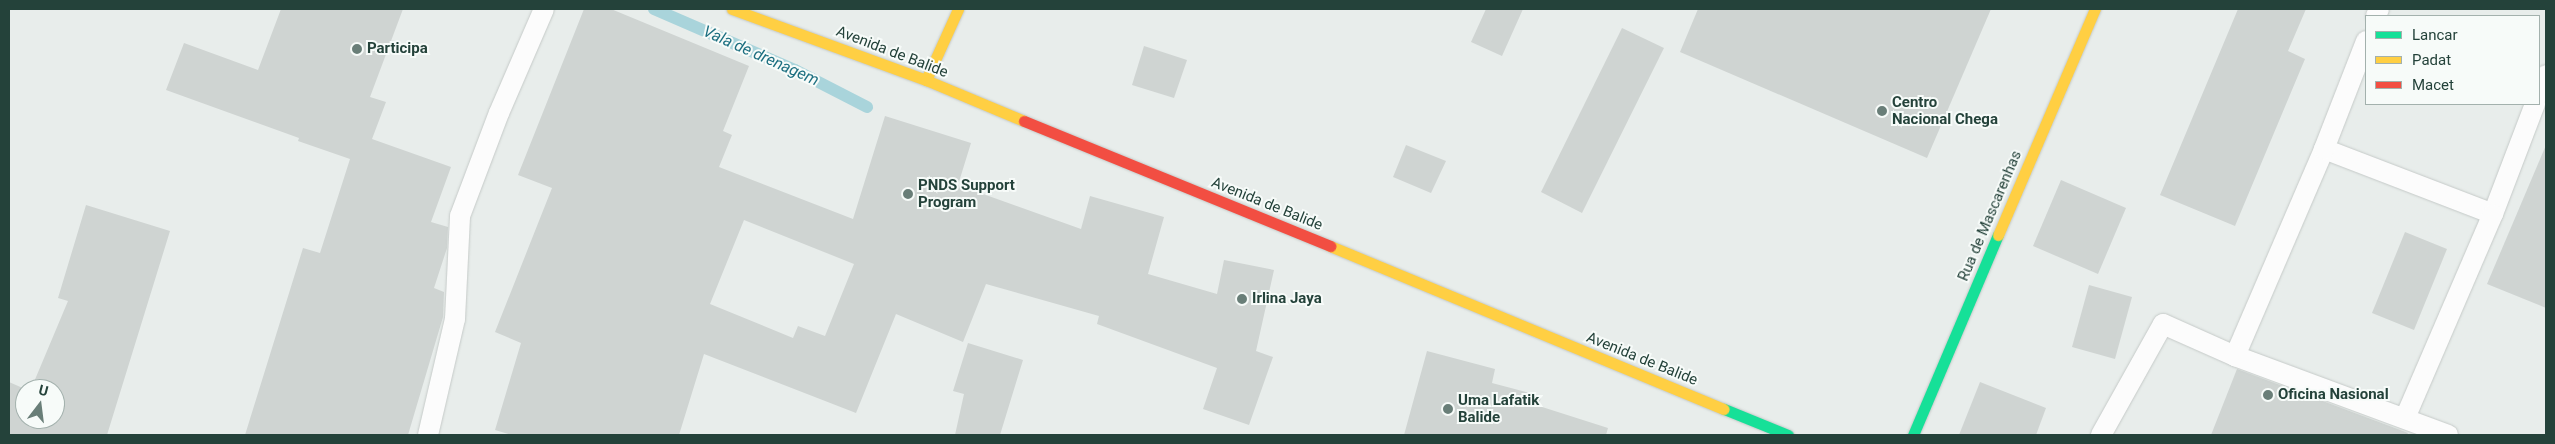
<!DOCTYPE html>
<html>
<head>
<meta charset="utf-8">
<style>
  body { margin:0 }
  #map { position:relative; width:2555px; height:444px; overflow:hidden; background:#e8edeb; font-family:Roboto,sans-serif }
  div>[style] { position:absolute }
  .stream>* { height:12px; margin:-6px; padding:0 6px; transform-origin:6px; border-radius:6px; background:#a9d4db }
  .building>* { inset:0; background:#cfd4d2 }
  .roads { filter:drop-shadow(0 0 1px #c5cac8) drop-shadow(0 0 1px #c5cac8) }
  .lane>* { height:20px; margin:-10px; padding:0 10px; transform-origin:10px; border-radius:10px; background:#fcfcfc }
  .fast>* { height:11px; margin:-5.5px; padding:0 5.5px; transform-origin:5.5px; border-radius:5.5px; background:#16e098 }
  .slow>* { height:11px; margin:-5.5px; padding:0 5.5px; transform-origin:5.5px; border-radius:5.5px; background:#ffcf43 }
  .jam>* { height:11px; margin:-5.5px; padding:0 5.5px; transform-origin:5.5px; border-radius:5.5px; background:#f24e42 }
  .dots>* { width:14px; height:14px; translate:-50% -50%; box-sizing:border-box; border:2px solid #f7fbf9; border-radius:50% }
  span { translate:-50% -50%; white-space:nowrap; text-align:center; line-height:1.15; -webkit-text-stroke:4px #f7fbf9; paint-order:stroke }
  .poi-label { font-size:15px; color:#24423a; font-weight:700 }
  .left { translate:0 -50%; text-align:left }
  .street-label { font-size:15px; color:#24423a }
  .water-label { font-size:16px; color:#1c6f80; font-style:italic }
  .frame { position:absolute; inset:0; border:10px solid #24423a; pointer-events:none }
  .legend { position:absolute; left:2365px; top:15px; width:175px; height:90px; box-sizing:border-box; background:#f7fbf9; border:1px solid #a3b1ad; margin:0; padding:6px 9px; list-style:none; font-size:15px; color:#24423a }
  .legend li { display:flex; align-items:center; gap:10px; height:25px }
  .legend b { width:25px; border:1px solid #a3b1ad }
  .north { position:absolute; left:15px; top:379px; width:50px; height:50px; box-sizing:border-box; background:#f7fbf9; border:1px solid #a3b1ad; border-radius:50%; rotate:15deg; font-size:14px; font-weight:700; line-height:20px; text-align:center; color:#24423a }
  .north::after { content:''; display:block; margin:auto; width:18px; height:22px; background:#697e78; clip-path:polygon(50% 0,100% 100%,50% 72%,0 100%) }
</style>
</head>
<body>
<div id="map">
  <div class="stream">
    <div style="left:654px;top:9px;width:154px;rotate:23.4deg"></div>
    <div style="left:795px;top:70px;width:81px;rotate:27.2deg"></div>
  </div>
  <div class="building">
    <div style="clip-path:polygon(281px 9px,403px 9px,370px 97px,386px 102px,372px 139px,451px 167px,431px 222px,448px 227px,447px 248px,434px 288px,444px 292px,443px 317px,408px 435px,245px 435px,303px 248px,320px 253px,350px 159px,298px 141px,299px 138px,166px 90px,184px 43px,258px 70px)"></div>
    <div style="clip-path:polygon(evenodd,584px 9px,611px 9px,749px 66px,723px 131px,732px 135px,719px 167px,853px 219px,885px 116px,971px 143px,958px 185px,1081px 229px,1090px 196px,1164px 217px,1148px 274px,1217px 294px,1224px 260px,1274px 270px,1256px 351px,1273px 357px,1249px 425px,1203px 409px,1217px 368px,1097px 324px,1099px 316px,986px 284px,963px 342px,896px 314px,856px 413px,704px 354px,679px 435px,512px 435px,495px 430px,521px 343px,495px 332px,552px 188px,518px 175px,584px 9px,744px 220px,854px 264px,825px 336px,798px 326px,793px 338px,710px 304px,744px 220px)"></div>
    <div style="clip-path:polygon(1486px 9px,1523px 9px,1502px 56px,1471px 42px)"></div>
    <div style="clip-path:polygon(1698px 9px,1991px 9px,1927px 158px,1680px 52px)"></div>
    <div style="clip-path:polygon(2238px 9px,2306px 9px,2288px 51px,2305px 59px,2235px 226px,2160px 195px)"></div>
    <div style="clip-path:polygon(1622px 28px,1664px 48px,1582px 213px,1541px 192px)"></div>
    <div style="clip-path:polygon(1144px 46px,1187px 60px,1174px 98px,1132px 85px)"></div>
    <div style="clip-path:polygon(1406px 145px,1446px 161px,1431px 193px,1393px 177px)"></div>
    <div style="clip-path:polygon(2546px 145px,2546px 308px,2487px 284px)"></div>
    <div style="clip-path:polygon(2061px 180px,2126px 208px,2098px 274px,2033px 246px)"></div>
    <div style="clip-path:polygon(86px 205px,170px 231px,107px 435px,9px 435px,9px 382px,25px 389px,25px 419px,55px 419px,55px 389px,31px 389px,68px 301px,58px 298px)"></div>
    <div style="clip-path:polygon(2405px 232px,2447px 249px,2414px 330px,2372px 313px)"></div>
    <div style="clip-path:polygon(2089px 285px,2132px 297px,2115px 359px,2072px 347px)"></div>
    <div style="clip-path:polygon(968px 343px,1023px 360px,1000px 435px,955px 435px,964px 394px,953px 391px)"></div>
    <div style="clip-path:polygon(1427px 351px,1495px 369px,1492px 383px,1541px 396px,1539px 406px,1608px 428px,1606px 435px,1404px 435px)"></div>
    <div style="clip-path:polygon(2237px 369px,2403px 431px,2408px 433px,2407px 435px,2211px 435px)"></div>
    <div style="clip-path:polygon(1980px 382px,2046px 408px,2036px 435px,1959px 435px)"></div>
  </div>
  <div class="roads">
    <div class="lane">
      <div style="left:2376px;top:16px;width:8px;rotate:-67deg"></div>
      <div style="left:2539px;top:94px;width:20px;rotate:-70deg"></div>
      <div style="left:2324px;top:149px;width:181px;rotate:21deg"></div>
      <div style="left:2493px;top:214px;width:118px;rotate:-69.1deg"></div>
      <div style="left:2235px;top:356px;width:225px;rotate:-66.7deg"></div>
      <div style="left:2324px;top:149px;width:116px;rotate:-68.7deg"></div>
      <div style="left:2405px;top:418px;width:222px;rotate:-66.7deg"></div>
      <div style="left:428px;top:435px;width:119px;rotate:-76.9deg"></div>
      <div style="left:455px;top:319px;width:103px;rotate:-87.2deg"></div>
      <div style="left:460px;top:216px;width:110px;rotate:-69.3deg"></div>
      <div style="left:499px;top:113px;width:113px;rotate:-66.6deg"></div>
      <div style="left:2101px;top:435px;width:127px;rotate:-60.8deg"></div>
      <div style="left:2163px;top:324px;width:79px;rotate:24deg"></div>
      <div style="left:2235px;top:356px;width:227px;rotate:20.3deg"></div>
    </div>
    <div class="fast">
      <div style="left:1724px;top:409px;width:69px;rotate:22.1deg"></div>
      <div style="left:1913px;top:435px;width:217px;rotate:-67deg"></div>
    </div>
    <div class="slow">
      <div style="left:732px;top:9px;width:207px;rotate:20.1deg"></div>
      <div style="left:926px;top:80px;width:106px;rotate:22.7deg"></div>
      <div style="left:926px;top:80px;width:78px;rotate:-65.7deg"></div>
      <div style="left:1998px;top:235px;width:246px;rotate:-66.8deg"></div>
      <div style="left:1330px;top:246px;width:426px;rotate:22.5deg"></div>
    </div>
    <div class="jam">
      <div style="left:1024px;top:121px;width:331px;rotate:22.2deg"></div>
    </div>
  </div>
  <div class="dots">
    <div style="left:357px;top:49px;background:#697e78"></div>
    <div style="left:1882px;top:111px;background:#697e78"></div>
    <div style="left:908px;top:194px;background:#697e78"></div>
    <div style="left:1242px;top:299px;background:#697e78"></div>
    <div style="left:2268px;top:395px;background:#697e78"></div>
    <div style="left:1448px;top:409px;background:#697e78"></div>
  </div>
  <div class="poi-label">
    <span class="left" style="left:367px;top:49px">Participa</span>
    <span class="left" style="left:1892px;top:111px">Centro<br>Nacional Chega</span>
    <span class="left" style="left:918px;top:194px">PNDS Support<br>Program</span>
    <span class="left" style="left:1252px;top:299px">Irlina Jaya</span>
    <span class="left" style="left:2278px;top:395px">Oficina Nasional</span>
    <span class="left" style="left:1458px;top:409px">Uma Lafatik<br>Balide</span>
  </div>
  <div class="street-label">
    <span style="left:892px;top:52px;rotate:21deg">Avenida de Balide</span>
    <span style="left:1267px;top:204px;rotate:22deg">Avenida de Balide</span>
    <span style="left:1990px;top:216px;rotate:-67deg">Rua de Mascarenhas</span>
    <span style="left:1642px;top:359px;rotate:22deg">Avenida de Balide</span>
  </div>
  <div class="water-label">
    <span style="left:761px;top:56px;rotate:24deg">Vala de drenagem</span>
  </div>
  <div class="frame"></div>
  <ul class="legend">
  <li><b style="height:6px;background:#16e098"></b>Lancar</li>
  <li><b style="height:6px;background:#ffcf43"></b>Padat</li>
  <li><b style="height:6px;background:#f24e42"></b>Macet</li>
  </ul>
  <div class="north">U</div>
</div>
</body>
</html>
